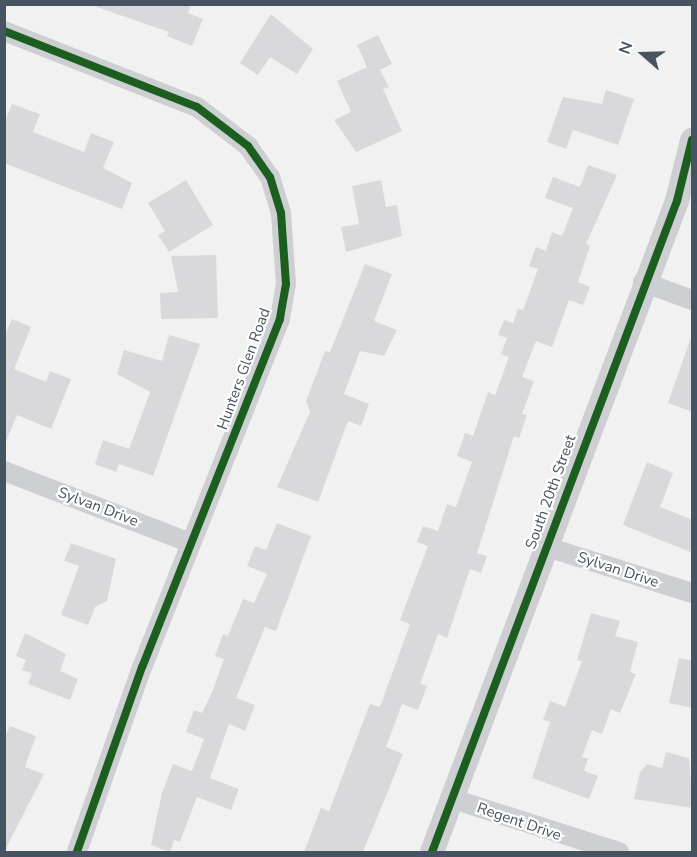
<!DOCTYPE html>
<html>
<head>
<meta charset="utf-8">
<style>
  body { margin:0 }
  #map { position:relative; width:697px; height:857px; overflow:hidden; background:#f2f1f1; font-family:"Nunito Sans",sans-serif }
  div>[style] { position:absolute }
  .building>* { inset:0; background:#d9d9db }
  .minor>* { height:20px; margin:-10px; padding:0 10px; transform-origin:10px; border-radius:10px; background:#cdcfd2 }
  .tertiary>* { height:24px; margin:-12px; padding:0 12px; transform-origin:12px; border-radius:12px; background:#cdcfd2 }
  .cycleway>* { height:8px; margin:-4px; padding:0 4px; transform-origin:4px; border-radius:4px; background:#1b5e20 }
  span { translate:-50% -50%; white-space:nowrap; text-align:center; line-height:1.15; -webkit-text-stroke:4.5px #fff; paint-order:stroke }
  .street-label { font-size:15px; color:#465360 }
  .frame { position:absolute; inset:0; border:6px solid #465360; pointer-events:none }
  .north { position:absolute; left:613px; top:24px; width:60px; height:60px; -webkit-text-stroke:4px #fff; paint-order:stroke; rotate:290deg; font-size:16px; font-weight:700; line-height:24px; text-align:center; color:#465360 }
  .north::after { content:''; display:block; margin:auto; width:21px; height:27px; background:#465360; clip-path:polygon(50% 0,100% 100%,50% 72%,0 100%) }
</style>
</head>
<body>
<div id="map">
  <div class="building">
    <div style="clip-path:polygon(88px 4px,191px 4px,188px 13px,203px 19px,192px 46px,167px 36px,169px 32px)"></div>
    <div style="clip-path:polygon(271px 14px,313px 49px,297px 74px,270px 57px,258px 75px,240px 63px)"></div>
    <div style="clip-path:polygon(378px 35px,392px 64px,380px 70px,389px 87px,383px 89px,402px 131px,356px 152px,334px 120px,351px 112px,337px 81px,367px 67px,357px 45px)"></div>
    <div style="clip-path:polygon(606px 90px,634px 99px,618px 145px,573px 130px,566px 149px,547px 142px,563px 97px,602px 104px)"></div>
    <div style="clip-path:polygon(12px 104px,40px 114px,33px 132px,84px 152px,91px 133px,114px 142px,103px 168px,132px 183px,122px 209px,4px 163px,4px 123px)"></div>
    <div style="clip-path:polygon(588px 165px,617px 175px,586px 244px,590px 246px,578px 282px,590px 287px,583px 305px,569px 300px,552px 347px,536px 341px,522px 377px,534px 381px,522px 414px,527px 415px,519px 438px,514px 436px,477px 553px,487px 556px,481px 573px,470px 569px,447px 638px,438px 634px,420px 684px,427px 686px,418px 710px,402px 704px,386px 747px,403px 754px,363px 852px,304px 852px,321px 808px,329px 811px,370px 704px,380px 707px,410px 624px,400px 620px,428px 546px,417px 542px,423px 526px,438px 531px,447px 504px,456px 507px,472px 462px,457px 456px,465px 433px,473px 436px,488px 392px,495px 395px,509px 357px,501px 354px,507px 338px,498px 335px,504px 320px,513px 323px,518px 309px,523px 310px,538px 269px,529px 266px,536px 247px,546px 251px,552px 232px,562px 236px,573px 208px,545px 198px,553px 177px,580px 187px)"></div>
    <div style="clip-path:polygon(186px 180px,213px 225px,169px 252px,158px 235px,165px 231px,148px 203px)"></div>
    <div style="clip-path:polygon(381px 180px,386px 207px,397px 205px,402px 236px,346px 252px,341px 227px,359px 224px,352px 186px)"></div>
    <div style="clip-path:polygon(216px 255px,218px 318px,161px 319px,160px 293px,178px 292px,171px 256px)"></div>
    <div style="clip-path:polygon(365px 264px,392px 274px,374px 321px,397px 330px,384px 356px,360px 351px,344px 394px,369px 404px,361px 426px,348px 421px,318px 502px,277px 487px,310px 412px,306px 401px,325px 351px,330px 352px)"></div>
    <div style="clip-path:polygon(12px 319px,31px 327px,14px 369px,46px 382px,50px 371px,71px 379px,51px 429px,17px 415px,5px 444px,4px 337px)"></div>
    <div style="clip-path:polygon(169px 335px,200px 344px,153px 476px,119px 464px,116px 472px,95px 464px,103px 440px,129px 449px,150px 392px,117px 374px,124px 350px,162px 361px)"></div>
    <div style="clip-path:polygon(690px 340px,693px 340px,693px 412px,668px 403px)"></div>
    <div style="clip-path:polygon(647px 462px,673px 473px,660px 507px,693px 520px,693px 553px,623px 525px)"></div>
    <div style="clip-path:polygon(277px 523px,311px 536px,276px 631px,265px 627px,236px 698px,255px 705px,245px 731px,229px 724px,210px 778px,239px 789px,231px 810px,197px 797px,180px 842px,174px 840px,170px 852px,151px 845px,162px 793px,173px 764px,192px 771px,204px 739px,186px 732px,194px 710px,202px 713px,213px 690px,224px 659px,215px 656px,223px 634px,228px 636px,243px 599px,254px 603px,267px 574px,247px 566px,255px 546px,266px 550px)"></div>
    <div style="clip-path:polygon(71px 543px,116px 559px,107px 601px,95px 607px,88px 625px,61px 615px,79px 566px,64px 561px)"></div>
    <div style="clip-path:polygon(591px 613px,620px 621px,615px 636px,638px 642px,630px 672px,636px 674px,620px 713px,611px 709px,602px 734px,592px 730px,582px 757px,588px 759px,584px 771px,598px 776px,589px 799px,532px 778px,550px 722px,543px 720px,550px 701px,565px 707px,582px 661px,577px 660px)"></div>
    <div style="clip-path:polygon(25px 633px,66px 654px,60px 671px,78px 679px,70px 700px,28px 684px,32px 673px,22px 670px,26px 660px,16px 656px)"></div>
    <div style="clip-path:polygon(679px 658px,693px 661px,693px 708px,669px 703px)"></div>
    <div style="clip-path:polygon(10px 726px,36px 736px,25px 767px,44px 774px,4px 852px,4px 739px)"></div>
    <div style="clip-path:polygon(666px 752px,689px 758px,693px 808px,634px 799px,640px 772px,647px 764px,662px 768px)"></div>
  </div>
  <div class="minor">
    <div style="left:4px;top:31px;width:207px;rotate:21.5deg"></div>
    <div style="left:197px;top:107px;width:64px;rotate:37.4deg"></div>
    <div style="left:248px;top:146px;width:38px;rotate:55deg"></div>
    <div style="left:270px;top:177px;width:38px;rotate:73deg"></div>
    <div style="left:281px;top:213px;width:71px;rotate:86deg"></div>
    <div style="left:286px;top:284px;width:36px;rotate:100deg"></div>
    <div style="left:280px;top:319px;width:374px;rotate:111.6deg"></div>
    <div style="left:142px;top:667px;width:196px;rotate:109.4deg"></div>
    <div style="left:643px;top:282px;width:52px;rotate:20.2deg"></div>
    <div style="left:4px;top:471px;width:200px;rotate:21.1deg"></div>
    <div style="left:544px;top:546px;width:155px;rotate:17.6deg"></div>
    <div style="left:453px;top:799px;width:174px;rotate:17.7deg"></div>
  </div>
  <div class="tertiary">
    <div style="left:432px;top:852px;width:696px;rotate:-69.38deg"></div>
    <div style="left:677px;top:201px;width:63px;rotate:-76.2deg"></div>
  </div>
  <div class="cycleway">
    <div style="left:4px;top:31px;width:207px;rotate:21.5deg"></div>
    <div style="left:197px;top:107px;width:64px;rotate:37.4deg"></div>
    <div style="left:248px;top:146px;width:38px;rotate:55deg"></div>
    <div style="left:270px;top:177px;width:38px;rotate:73deg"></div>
    <div style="left:281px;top:213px;width:71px;rotate:86deg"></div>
    <div style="left:286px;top:284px;width:36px;rotate:100deg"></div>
    <div style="left:280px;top:319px;width:374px;rotate:111.6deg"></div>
    <div style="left:142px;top:667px;width:196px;rotate:109.4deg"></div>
    <div style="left:432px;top:852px;width:696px;rotate:-69.38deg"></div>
    <div style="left:677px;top:201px;width:63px;rotate:-76.2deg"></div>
  </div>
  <div class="street-label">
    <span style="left:244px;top:369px;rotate:-70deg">Hunters Glen Road</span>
    <span style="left:551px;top:492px;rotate:-70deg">South 20th Street</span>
    <span style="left:98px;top:507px;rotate:21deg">Sylvan Drive</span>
    <span style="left:618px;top:570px;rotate:18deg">Sylvan Drive</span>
    <span style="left:519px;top:822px;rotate:19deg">Regent Drive</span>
  </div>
  <div class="frame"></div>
  <div class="north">N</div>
</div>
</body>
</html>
